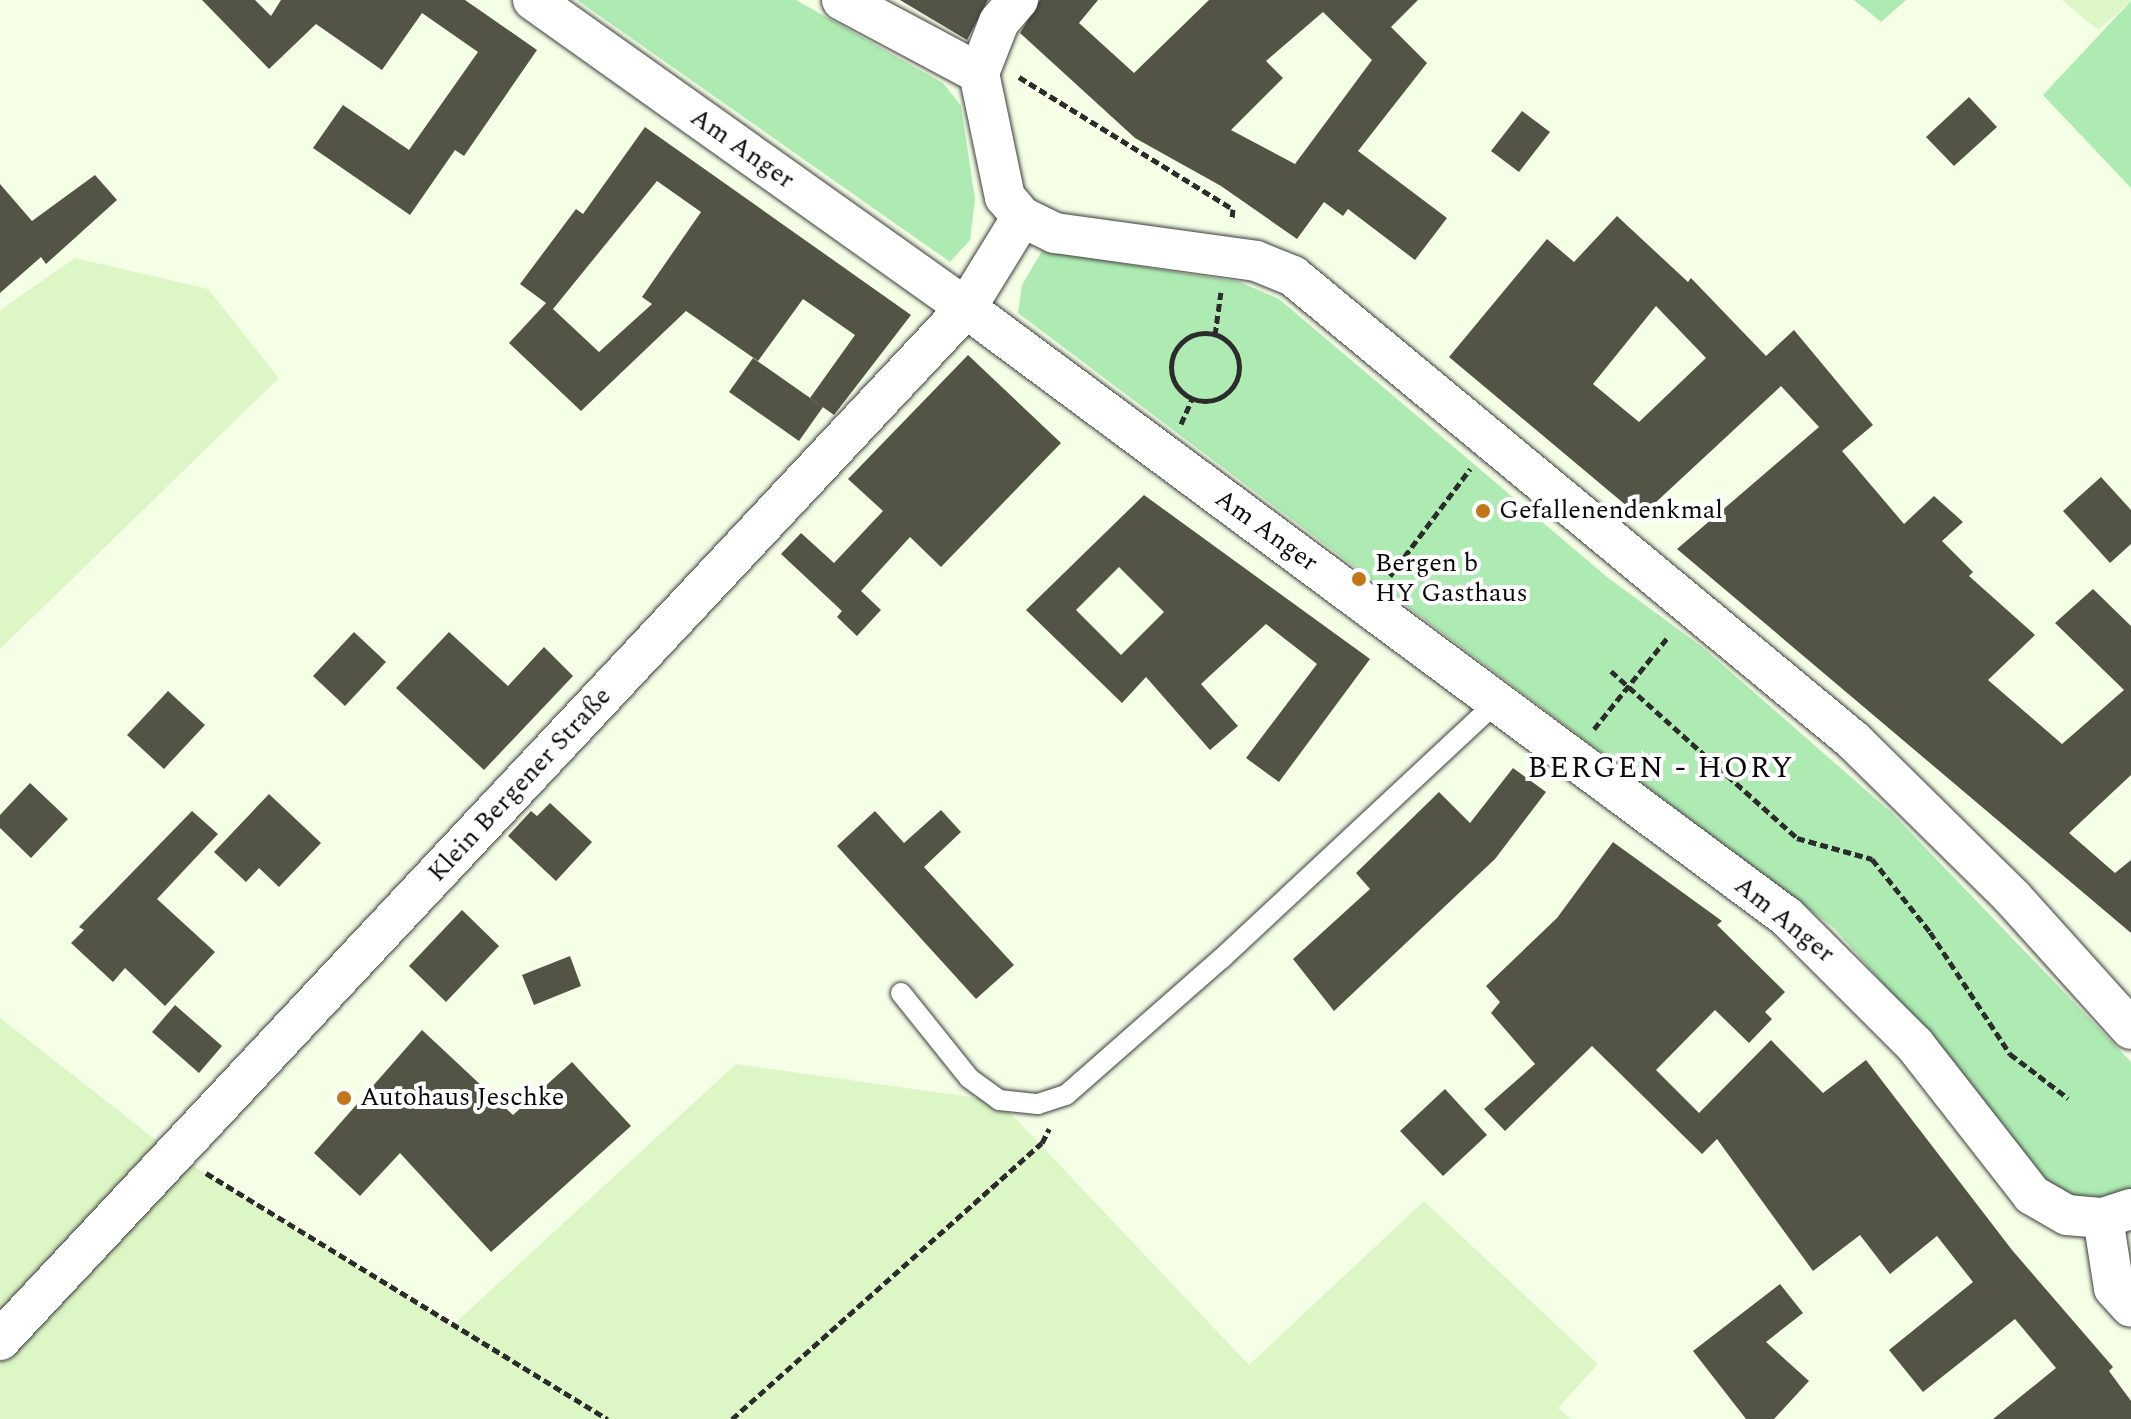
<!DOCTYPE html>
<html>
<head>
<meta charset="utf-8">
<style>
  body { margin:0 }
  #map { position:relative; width:2131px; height:1419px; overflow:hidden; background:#f5ffe6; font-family:Spectral,serif }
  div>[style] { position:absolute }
  .farmland>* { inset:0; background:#ddf6c5 }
  .green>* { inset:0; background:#aeebb3 }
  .building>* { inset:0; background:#535346 }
  .path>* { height:5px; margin-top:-2.5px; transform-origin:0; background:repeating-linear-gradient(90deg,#2c2c2c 0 8px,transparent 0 12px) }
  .path>.ring { margin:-2.5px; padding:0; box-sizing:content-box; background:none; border:5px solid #2c2c2c; border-radius:50% }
  .roads { filter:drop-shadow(0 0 2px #3d3d3d) drop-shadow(0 0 2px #3d3d3d) }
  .service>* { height:20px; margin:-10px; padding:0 10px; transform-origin:10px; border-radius:10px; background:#fff }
  .minor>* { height:40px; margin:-20px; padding:0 20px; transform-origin:20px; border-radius:20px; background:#fff }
  .dots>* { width:22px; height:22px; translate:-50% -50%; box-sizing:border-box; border:4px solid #fff; border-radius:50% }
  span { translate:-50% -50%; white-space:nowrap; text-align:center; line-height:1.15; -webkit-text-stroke:8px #fff; paint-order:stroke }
  .street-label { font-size:26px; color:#0a0a0a }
  .poi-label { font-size:26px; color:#0a0a0a }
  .left { translate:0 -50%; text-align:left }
  .quarter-label { font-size:30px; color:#0a0a0a; letter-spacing:2px }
</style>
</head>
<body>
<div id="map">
  <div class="farmland">
    <div style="clip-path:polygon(2062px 0,2131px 0,2131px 1px,2098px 30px)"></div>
    <div style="clip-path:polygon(75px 258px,208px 289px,279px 378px,0 649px,0 310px)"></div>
    <div style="clip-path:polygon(0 1018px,174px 1154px,453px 1325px,736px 1064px,999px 1101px,1249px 1365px,1424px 1201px,1598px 1364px,1558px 1408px,1571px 1419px,0 1419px)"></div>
  </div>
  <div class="green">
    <div style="clip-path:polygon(577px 0,796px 0,943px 83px,961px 106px,975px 199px,970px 240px,950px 262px)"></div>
    <div style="clip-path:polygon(1854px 0,1906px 0,1881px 22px)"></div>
    <div style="clip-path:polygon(2131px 1px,2131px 188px,2043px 95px)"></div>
    <div style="clip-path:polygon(1042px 251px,1240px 282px,1279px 299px,1607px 577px,1701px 646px,1892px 813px,2131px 1062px,2131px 1200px,2065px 1196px,2035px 1169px,1951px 1060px,1834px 928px,1018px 313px,1022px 285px)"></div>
  </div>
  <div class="building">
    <div style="clip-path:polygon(202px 0,255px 0,271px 16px,281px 0,465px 0,537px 50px,464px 156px,455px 150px,410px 215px,313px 148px,343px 105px,409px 150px,478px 52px,422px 13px,382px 70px,316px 24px,269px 69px)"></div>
    <div style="clip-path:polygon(900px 0,988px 0,967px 40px)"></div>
    <div style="clip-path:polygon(evenodd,1040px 0,1098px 0,1079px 23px,1134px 73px,1209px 0,1418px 0,1391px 27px,1427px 63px,1358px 151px,1447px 218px,1415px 260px,1348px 209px,1343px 216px,1324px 202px,1297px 239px,1221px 186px,1135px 138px,1020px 33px,1040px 0,1323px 12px,1372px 60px,1295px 164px,1231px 130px,1283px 78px,1266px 61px,1323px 12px)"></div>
    <div style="clip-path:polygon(1969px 97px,1997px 127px,1954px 166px,1926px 137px)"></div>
    <div style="clip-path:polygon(1522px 111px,1550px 132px,1519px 172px,1491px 151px)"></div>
    <div style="clip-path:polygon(evenodd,645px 127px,911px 315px,834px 415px,810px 398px,855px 335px,803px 299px,758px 361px,686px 311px,581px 411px,509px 343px,546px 303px,520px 284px,576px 209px,583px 214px,645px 127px,657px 181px,701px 212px,642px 297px,652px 304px,599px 352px,553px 309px,657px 181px)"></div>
    <div style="clip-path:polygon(95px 175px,117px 200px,46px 264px,41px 257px,0 293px,0 184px,32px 221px)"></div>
    <div style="clip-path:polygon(evenodd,1617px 216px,1688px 282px,1691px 278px,1766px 356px,1794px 330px,1873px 425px,1842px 451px,1904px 524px,1934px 496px,1963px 522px,1942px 541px,1973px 572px,1969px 576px,2035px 635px,1988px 680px,2062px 744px,2124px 690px,2055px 623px,2093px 589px,2131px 626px,2131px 775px,2069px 833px,2115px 873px,2131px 860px,2131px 933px,1677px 549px,1819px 427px,1781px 386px,1640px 517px,1449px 357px,1547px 239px,1574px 262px,1617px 216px,1656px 306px,1706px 358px,1639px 422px,1593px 384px,1656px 306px)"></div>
    <div style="clip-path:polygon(968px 355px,1061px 443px,941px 567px,910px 537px,861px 591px,881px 610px,857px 636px,837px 617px,842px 611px,781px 554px,801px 533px,834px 563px,883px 511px,848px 479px)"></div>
    <div style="clip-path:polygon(753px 358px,823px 407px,799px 441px,729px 392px)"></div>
    <div style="clip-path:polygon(2101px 477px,2131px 510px,2131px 544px,2110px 563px,2063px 511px)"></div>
    <div style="clip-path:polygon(evenodd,1144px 495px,1370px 659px,1279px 782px,1246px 758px,1317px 664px,1266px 624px,1201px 684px,1238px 726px,1210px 750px,1146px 677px,1122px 703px,1026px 610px,1144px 495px,1119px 567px,1164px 612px,1121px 655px,1076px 610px,1119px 567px)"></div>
    <div style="clip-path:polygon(354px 632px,386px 662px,345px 706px,313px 676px)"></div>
    <div style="clip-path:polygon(449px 632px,508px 686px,544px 647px,573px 676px,484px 770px,396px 688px)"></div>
    <div style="clip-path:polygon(168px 691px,205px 725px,164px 769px,127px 735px)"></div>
    <div style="clip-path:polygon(1513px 768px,1546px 792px,1495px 859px,1334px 1011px,1293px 959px,1370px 889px,1356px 873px,1439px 792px,1470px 823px)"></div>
    <div style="clip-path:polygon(30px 783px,68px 819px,31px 858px,0 828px,0 815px)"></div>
    <div style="clip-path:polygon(269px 794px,321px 843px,279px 887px,259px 868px,246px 882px,214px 852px)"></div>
    <div style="clip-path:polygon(550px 803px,592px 842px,556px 881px,508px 836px,531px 811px,537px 816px)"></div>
    <div style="clip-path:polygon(941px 810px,961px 832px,924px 867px,1014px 965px,976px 999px,837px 846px,875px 811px,904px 843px)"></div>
    <div style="clip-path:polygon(192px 811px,218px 834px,157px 899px,215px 952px,165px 1006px,125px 968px,113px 982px,71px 943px,84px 930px,79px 927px)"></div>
    <div style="clip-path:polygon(1613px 842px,1722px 921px,1717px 925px,1785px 992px,1765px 1012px,1772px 1019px,1749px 1043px,1715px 1010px,1656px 1070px,1699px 1113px,1771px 1040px,1823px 1093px,1866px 1060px,2012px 1250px,2113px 1367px,2109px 1371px,2131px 1401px,2131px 1419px,1993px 1419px,2056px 1368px,2015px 1319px,1923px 1392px,1889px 1350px,1973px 1282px,1937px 1236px,1890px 1274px,1860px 1235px,1813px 1271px,1717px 1139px,1702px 1154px,1592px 1046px,1505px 1131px,1484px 1109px,1535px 1064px,1491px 1013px,1500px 1002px,1486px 986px,1557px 918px)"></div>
    <div style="clip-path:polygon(462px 910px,499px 946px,446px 1002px,409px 966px)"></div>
    <div style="clip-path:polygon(570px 956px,581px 986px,534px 1005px,522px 975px)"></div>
    <div style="clip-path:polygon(175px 1005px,222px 1046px,199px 1073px,152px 1032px)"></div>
    <div style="clip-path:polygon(422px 1030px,513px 1115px,572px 1062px,631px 1126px,491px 1252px,400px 1153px,360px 1196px,314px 1153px)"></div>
    <div style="clip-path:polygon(1445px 1089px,1487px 1135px,1443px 1176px,1400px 1131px)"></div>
    <div style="clip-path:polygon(1780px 1284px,1803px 1313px,1766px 1342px,1809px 1381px,1774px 1419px,1746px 1419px,1693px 1351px)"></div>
  </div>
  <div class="path">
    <div style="left:1019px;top:77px;width:251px;rotate:31.7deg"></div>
    <div style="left:1233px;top:209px;width:10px;rotate:96deg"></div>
    <div class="ring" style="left:1171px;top:333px;width:63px;height:63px"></div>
    <div style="left:1215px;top:335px;width:43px;rotate:-82.1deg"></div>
    <div style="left:1181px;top:424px;width:27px;rotate:-66deg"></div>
    <div style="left:1390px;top:576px;width:134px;rotate:-53.2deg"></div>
    <div style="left:1611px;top:671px;width:250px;rotate:41.9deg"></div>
    <div style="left:1797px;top:838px;width:78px;rotate:15.6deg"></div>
    <div style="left:1872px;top:859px;width:93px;rotate:51.5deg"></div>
    <div style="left:1930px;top:932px;width:146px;rotate:56.7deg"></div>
    <div style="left:2010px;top:1054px;width:73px;rotate:37.2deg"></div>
    <div style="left:1594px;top:729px;width:118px;rotate:-51.2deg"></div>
    <div style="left:206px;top:1173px;width:471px;rotate:31.5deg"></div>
    <div style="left:732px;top:1419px;width:415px;rotate:-41.7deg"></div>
    <div style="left:1042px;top:1143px;width:16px;rotate:-63deg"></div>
  </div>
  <div class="roads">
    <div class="service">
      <div style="left:901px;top:993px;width:109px;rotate:51.3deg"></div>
      <div style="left:969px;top:1078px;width:37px;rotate:36deg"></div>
      <div style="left:999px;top:1100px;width:39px;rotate:6deg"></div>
      <div style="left:1038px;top:1104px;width:29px;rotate:-18deg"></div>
      <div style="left:1066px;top:1095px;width:206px;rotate:-41.3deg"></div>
      <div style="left:1221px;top:959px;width:377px;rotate:-43deg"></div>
    </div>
    <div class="minor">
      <div style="left:533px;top:0;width:531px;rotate:35.42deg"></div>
      <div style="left:966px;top:308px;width:1022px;rotate:36.57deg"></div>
      <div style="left:1787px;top:917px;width:181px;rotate:45deg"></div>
      <div style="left:1915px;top:1045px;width:190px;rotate:52deg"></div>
      <div style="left:2032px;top:1195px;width:40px;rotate:29.7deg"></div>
      <div style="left:2067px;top:1215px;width:36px;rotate:5deg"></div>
      <div style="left:2103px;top:1218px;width:29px;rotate:-18deg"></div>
      <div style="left:842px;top:0;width:155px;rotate:28.1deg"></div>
      <div style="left:1018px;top:0;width:29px;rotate:131deg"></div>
      <div style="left:999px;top:22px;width:55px;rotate:111.4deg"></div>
      <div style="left:979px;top:73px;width:127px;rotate:78.2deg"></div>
      <div style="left:1005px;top:197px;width:26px;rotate:50deg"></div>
      <div style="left:1022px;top:217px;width:37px;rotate:26deg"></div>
      <div style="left:1055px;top:233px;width:203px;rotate:7.9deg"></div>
      <div style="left:1256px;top:261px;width:40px;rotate:22deg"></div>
      <div style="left:1293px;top:276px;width:729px;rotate:39.65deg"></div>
      <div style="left:1854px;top:741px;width:223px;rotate:44.6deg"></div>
      <div style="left:2013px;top:898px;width:176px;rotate:48deg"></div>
      <div style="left:2103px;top:1218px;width:71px;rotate:81.1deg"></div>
      <div style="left:2114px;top:1288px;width:25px;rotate:48deg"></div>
      <div style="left:0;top:1340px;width:1414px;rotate:-46.89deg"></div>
      <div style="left:966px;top:308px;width:107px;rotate:-58.4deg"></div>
    </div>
  </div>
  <div class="dots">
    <div style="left:1483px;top:511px;background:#c1761a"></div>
    <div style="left:1359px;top:579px;background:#c1761a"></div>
    <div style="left:344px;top:1098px;background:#c1761a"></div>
  </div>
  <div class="street-label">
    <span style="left:742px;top:149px;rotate:35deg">Am Anger</span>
    <span style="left:1266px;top:531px;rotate:36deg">Am Anger</span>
    <span style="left:520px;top:785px;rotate:-47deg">Klein Bergener Straße</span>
    <span style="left:1784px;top:920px;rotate:39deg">Am Anger</span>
  </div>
  <div class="poi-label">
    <span class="left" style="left:1499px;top:511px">Gefallenendenkmal</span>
    <span class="left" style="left:1375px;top:579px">Bergen b<br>HY Gasthaus</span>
    <span class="left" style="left:360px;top:1098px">Autohaus Jeschke</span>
  </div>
  <div class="quarter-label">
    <span style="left:1661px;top:768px">BERGEN - HORY</span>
  </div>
</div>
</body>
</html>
